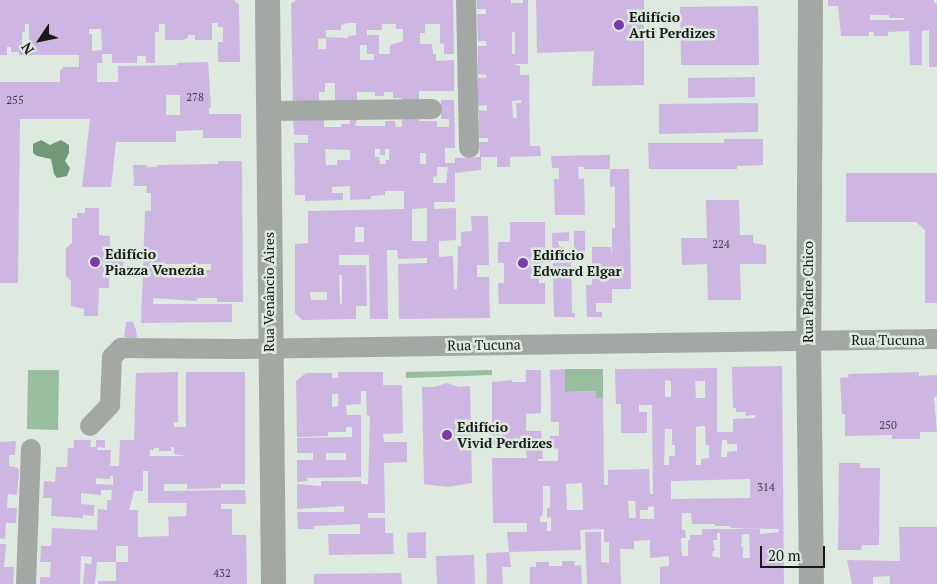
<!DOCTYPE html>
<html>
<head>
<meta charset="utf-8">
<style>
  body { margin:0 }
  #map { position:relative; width:937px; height:584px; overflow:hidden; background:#dee9df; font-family:"PT Serif",serif }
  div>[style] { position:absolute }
  .green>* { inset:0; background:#98be9e }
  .water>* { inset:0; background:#719878 }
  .building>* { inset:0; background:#cdb7e2 }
  .minor>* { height:20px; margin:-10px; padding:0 10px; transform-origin:10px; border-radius:10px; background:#a3a8a4 }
  .tertiary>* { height:25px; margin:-12.5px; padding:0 12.5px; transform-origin:12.5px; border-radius:12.5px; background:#a3a8a4 }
  .dots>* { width:14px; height:14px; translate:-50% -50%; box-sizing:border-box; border:2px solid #dee9df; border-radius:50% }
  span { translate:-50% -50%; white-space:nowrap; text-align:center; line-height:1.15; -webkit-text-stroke:5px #dee9df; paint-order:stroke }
  .number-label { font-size:11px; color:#44414a }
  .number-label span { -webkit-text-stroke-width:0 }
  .poi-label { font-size:14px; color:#161a17; font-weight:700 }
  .left { translate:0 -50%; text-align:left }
  .street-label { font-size:14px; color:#161a17 }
  .north { position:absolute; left:15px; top:15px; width:50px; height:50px; -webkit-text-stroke:4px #dee9df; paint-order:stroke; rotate:236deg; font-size:14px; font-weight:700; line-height:20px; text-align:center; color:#161a17 }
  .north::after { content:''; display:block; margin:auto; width:18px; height:22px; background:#161a17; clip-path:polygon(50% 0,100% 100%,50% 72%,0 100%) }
  .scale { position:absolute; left:760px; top:546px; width:65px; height:22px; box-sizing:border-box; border:2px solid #161a17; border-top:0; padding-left:6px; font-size:15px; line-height:18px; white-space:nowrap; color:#161a17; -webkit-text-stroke:4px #dee9df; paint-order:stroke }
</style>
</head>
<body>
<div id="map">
  <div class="green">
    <div style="clip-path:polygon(565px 369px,603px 369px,603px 398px,596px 398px,596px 391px,565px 392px)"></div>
    <div style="clip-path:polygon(28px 370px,59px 370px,58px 430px,27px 429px)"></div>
    <div style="clip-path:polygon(492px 370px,492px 375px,406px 378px,406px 372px)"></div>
  </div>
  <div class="water">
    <div style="clip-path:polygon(41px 140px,50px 145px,61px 140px,69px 145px,69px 153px,65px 161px,70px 168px,67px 176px,57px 178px,54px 174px,51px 159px,37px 156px,33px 153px,33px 144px)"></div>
  </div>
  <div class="building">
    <div style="clip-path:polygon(evenodd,0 0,234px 0,239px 5px,240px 62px,218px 62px,218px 42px,223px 42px,223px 27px,218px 27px,218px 23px,212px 23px,212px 40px,195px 40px,195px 35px,188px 35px,188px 38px,183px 40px,165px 40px,165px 24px,159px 24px,159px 32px,155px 32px,155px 63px,146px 63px,146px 56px,137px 56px,137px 63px,112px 63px,112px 54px,102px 54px,102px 63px,97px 63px,97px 82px,118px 82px,118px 66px,177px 65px,177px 63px,208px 62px,211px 108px,209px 108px,209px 114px,241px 114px,241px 138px,203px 138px,203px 130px,176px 131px,176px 142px,116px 142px,111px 187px,82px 187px,90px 119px,20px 119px,18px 283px,0 283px,0 82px,60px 82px,60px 70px,63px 69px,63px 67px,79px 67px,79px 55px,19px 55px,19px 52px,11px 52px,11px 47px,7px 47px,7px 55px,0 55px,0 0,25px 24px,29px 24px,29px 49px,22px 47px,22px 32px,25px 32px,25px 24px,0 0,89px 29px,101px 29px,102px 50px,92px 51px,92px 34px,89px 34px,89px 29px,0 0,166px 95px,180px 95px,180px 115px,166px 115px,166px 95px)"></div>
    <div style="clip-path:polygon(evenodd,296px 0,453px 0,454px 54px,444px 54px,444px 44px,440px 43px,440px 24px,425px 24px,425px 33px,420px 33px,420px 44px,432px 44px,433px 54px,436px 54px,436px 61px,454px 60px,454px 91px,419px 91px,419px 102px,402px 102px,402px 98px,393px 98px,393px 92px,384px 92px,384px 96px,375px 96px,375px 92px,357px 92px,357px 103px,335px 103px,335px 83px,325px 83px,325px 92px,319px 92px,319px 103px,293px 104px,291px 4px,296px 0,348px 23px,356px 23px,356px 35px,348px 36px,348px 38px,326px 37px,326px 30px,341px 30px,341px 25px,348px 23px,296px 0,382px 24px,396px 24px,396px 29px,403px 29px,403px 41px,390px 45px,390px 54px,379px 54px,379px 35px,367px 35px,367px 30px,382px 30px,382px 24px,296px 0,326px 38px,326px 49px,318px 49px,318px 39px,326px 38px,296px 0,360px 45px,367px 45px,367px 54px,374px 54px,374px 60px,360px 60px,360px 45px)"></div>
    <div style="clip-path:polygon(evenodd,477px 0,511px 0,511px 3px,523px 3px,523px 0,528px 0,528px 64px,513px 64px,520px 66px,520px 75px,529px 75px,530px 146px,540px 146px,541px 156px,510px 157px,510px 167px,497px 167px,497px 157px,480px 157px,479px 142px,488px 142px,488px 138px,479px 138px,479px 110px,487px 111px,487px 105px,478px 106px,478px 78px,486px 78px,487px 75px,478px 74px,478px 46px,487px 46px,486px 41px,478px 41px,477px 14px,486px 14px,486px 9px,477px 9px,477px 0,512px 32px,515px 32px,515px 54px,512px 54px,512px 32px,477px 0,521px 100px,521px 103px,516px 103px,517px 118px,513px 118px,512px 101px,521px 100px)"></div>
    <div style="clip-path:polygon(536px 0,644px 0,644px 85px,592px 86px,594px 51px,537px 53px)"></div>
    <div style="clip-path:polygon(evenodd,828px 0,934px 0,934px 3px,937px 3px,937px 67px,929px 67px,929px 30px,922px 31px,922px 65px,910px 65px,909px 31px,888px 32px,888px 36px,874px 36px,873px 32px,869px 32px,869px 36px,841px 36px,838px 6px,828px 6px,828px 0,870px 15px,889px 15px,889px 18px,904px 18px,904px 20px,870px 20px,870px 15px)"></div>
    <div style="clip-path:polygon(758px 6px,759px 65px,681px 65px,680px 7px)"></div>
    <div style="clip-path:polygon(755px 77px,755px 97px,688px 98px,688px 78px)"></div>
    <div style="clip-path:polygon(evenodd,441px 100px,454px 100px,455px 148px,445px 148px,445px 163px,455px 163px,455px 158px,481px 157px,481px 170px,455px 173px,455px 202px,434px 202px,434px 209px,456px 208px,456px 240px,439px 241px,439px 257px,453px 256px,454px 289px,457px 289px,458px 246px,461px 246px,461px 232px,472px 231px,471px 216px,488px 216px,489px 265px,477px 265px,477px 277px,489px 277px,490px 318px,399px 319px,398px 264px,427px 263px,427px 258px,398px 259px,397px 250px,387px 250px,388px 319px,370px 319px,369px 255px,339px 255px,339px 265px,366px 265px,367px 306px,356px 306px,356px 319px,302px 320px,295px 313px,295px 244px,308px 243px,308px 211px,404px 209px,404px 191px,385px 191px,385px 195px,371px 196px,371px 199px,350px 200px,350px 186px,332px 187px,332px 193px,343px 193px,343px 200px,305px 201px,305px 195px,295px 195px,294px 143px,308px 143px,308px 135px,294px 135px,293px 117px,324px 116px,324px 127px,341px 127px,341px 124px,350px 124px,349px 116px,358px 116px,355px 126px,385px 126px,385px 121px,395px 121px,396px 127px,402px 127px,402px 116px,419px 116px,419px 121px,437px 121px,437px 127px,449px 127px,449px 119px,441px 119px,441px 100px,325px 149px,350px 150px,350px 160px,337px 160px,337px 165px,326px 165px,325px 149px,441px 100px,375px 149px,380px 149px,380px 155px,385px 155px,385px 149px,389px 149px,389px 160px,385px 160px,386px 164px,380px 164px,379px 157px,375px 157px,375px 149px,441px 100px,420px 153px,426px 153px,426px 164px,420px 164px,420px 153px,441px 100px,437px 167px,448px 167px,446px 183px,433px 183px,433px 177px,437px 176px,437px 167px,441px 100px,427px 208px,427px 241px,412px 241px,412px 209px,427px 208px,441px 100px,355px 227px,364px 227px,364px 242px,355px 242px,355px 227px,441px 100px,339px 275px,342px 275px,342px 304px,340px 304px,339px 275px,441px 100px,310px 292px,327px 292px,327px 300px,311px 300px,310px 292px)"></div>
    <div style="clip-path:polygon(758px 103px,758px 132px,659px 134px,659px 104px)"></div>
    <div style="clip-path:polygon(724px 139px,763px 139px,763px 165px,737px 166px,737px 169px,649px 169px,648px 143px,724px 143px)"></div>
    <div style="clip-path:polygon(610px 155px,610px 169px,584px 169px,584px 167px,578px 167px,579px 179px,584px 178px,585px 215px,555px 215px,554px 179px,559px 179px,559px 168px,552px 168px,551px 156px)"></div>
    <div style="clip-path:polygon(evenodd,218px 161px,242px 161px,243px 302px,217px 302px,217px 298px,198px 298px,196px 301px,153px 298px,153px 304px,232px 304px,232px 322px,141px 323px,145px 211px,155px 210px,151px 210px,151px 193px,146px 193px,147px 186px,134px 186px,133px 165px,147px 165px,147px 167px,157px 167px,157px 165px,218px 164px,218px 161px,155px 264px,211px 264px,211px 270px,155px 271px,155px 264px)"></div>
    <div style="clip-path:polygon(610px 169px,629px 169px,631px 289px,612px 289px,612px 303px,596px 303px,596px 312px,602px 312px,602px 317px,587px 317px,586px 285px,592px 285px,592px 247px,611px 247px,612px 255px,612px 228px,615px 228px,615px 186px,610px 187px)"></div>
    <div style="clip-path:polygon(846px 173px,937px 173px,937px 303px,925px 303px,925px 230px,916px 222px,846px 222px)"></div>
    <div style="clip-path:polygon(706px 200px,739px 200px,740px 235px,753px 235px,753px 243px,766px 245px,766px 264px,740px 264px,741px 300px,708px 300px,707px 264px,682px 265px,681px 238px,707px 238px)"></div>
    <div style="clip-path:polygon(85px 208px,99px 208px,99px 235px,110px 236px,110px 254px,120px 254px,124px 258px,123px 266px,120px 270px,109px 270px,109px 288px,99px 288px,98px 316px,84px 316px,84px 309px,71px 306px,71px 281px,66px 276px,66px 248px,72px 243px,72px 218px,77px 218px,77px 213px,85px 213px)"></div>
    <div style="clip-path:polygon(510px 222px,545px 222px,545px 263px,539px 263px,539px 283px,545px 283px,545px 304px,499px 304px,498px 283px,504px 283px,504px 263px,498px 263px,498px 242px,510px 242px)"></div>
    <div style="clip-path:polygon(574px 231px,585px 231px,585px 251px,574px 251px)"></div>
    <div style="clip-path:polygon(569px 232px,569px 241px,558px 241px,558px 243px,560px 247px,564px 247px,564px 253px,571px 253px,572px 313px,575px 313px,575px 317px,554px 317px,552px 233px)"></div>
    <div style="clip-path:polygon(126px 322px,133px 322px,136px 330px,137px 337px,134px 339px,124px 337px)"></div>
    <div style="clip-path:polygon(evenodd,782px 366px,784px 584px,660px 584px,660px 567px,669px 566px,669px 556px,650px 558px,650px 540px,634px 541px,634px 549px,620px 549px,621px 584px,587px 584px,585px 532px,601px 532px,601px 562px,609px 563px,609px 542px,604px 542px,604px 529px,580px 530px,581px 550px,509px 552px,507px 532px,527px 532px,527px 523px,493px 523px,492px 458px,527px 458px,526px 448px,492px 448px,492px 382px,512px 380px,512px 382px,526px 382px,526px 370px,541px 370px,541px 413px,526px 414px,526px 431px,541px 431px,543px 459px,538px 459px,538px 461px,558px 461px,558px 449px,550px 447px,550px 436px,559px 436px,559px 422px,551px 422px,550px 370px,565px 369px,565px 392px,596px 391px,596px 398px,603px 398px,604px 485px,608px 485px,608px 470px,649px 469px,650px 494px,653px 494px,652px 405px,639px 405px,639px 412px,647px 412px,647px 433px,621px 433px,621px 404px,616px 404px,615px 369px,717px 368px,717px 432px,733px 432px,733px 419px,755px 418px,755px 415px,745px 416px,746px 412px,736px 412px,736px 408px,733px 408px,732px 367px,782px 366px,665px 380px,671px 381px,671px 397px,665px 397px,665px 380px,782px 366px,695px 381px,705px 381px,705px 398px,696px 398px,695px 381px,782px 366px,701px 426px,705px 426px,706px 445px,709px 445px,709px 458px,701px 459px,701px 465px,696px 465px,696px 427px,701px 426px,782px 366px,665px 429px,672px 429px,672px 445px,675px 445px,675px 456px,669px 456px,669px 465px,664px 465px,665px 429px,782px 366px,722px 440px,727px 440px,727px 444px,737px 444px,737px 451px,727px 452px,727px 457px,721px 457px,722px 440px,782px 366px,750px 479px,750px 498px,671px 499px,671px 481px,750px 479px,782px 366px,582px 483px,583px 510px,567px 510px,566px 484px,582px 483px,782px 366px,543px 486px,550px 486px,550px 508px,547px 508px,547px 518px,551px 517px,551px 531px,547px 531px,547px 522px,540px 522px,540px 516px,542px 516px,543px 511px,543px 486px,782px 366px,628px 501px,635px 501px,636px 518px,629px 518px,628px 501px,782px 366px,654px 506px,654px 519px,640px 519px,640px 510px,648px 510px,648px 507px,654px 506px,782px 366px,682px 513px,691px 513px,692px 524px,715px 524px,715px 526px,730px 526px,730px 528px,779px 529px,779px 532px,760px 534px,760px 529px,702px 529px,702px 535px,690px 535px,690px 540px,688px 540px,688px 556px,682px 556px,681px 538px,686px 538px,685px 530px,682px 530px,682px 513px,782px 366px,717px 533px,720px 533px,720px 558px,712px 556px,713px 551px,715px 551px,713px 540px,717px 540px,717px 533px,782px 366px,745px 534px,749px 534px,750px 558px,743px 558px,743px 547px,741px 547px,742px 535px,745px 534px)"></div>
    <div style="clip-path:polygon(evenodd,178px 372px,178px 422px,174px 422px,174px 427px,186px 427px,186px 372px,245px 372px,245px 484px,221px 484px,221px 488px,187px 489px,187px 484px,164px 484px,164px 491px,245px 490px,246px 504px,221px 504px,221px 509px,232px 509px,232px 535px,246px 535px,247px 584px,98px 584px,98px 581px,116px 581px,116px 562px,128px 562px,128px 546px,116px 546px,116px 562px,97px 562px,95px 584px,83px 584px,85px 563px,91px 564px,92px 557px,81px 556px,80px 584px,40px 584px,40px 577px,50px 577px,51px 562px,40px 562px,41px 546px,51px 546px,52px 528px,97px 530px,98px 509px,107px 510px,107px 500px,111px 500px,112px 490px,101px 490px,101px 495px,81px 493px,81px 504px,94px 505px,94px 516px,83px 515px,83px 518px,51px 516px,52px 498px,43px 498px,44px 481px,55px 482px,56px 467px,67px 467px,68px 448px,74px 448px,74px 440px,91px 440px,90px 447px,96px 447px,96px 440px,105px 440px,105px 448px,98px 447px,97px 450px,111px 450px,110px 466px,119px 466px,120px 440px,134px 440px,136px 373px,178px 372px,171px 447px,174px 447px,174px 454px,187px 456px,150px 456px,150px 450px,154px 450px,154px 448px,159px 448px,159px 451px,171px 451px,171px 447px,178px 372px,143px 471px,148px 471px,148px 503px,187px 503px,186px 516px,168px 517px,169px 536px,138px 537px,138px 510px,129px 510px,134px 491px,143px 491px,143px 471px,178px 372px,110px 476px,113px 476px,113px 485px,96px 484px,96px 478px,110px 479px,110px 476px)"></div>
    <div style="clip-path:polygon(evenodd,338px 372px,383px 372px,383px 385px,402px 385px,403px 433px,383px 434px,384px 442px,407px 442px,407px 462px,384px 463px,385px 513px,368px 513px,368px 518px,385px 518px,385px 533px,393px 533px,394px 554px,329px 555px,328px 534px,360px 534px,360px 524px,314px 526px,314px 529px,298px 529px,297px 512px,344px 512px,344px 506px,297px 509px,297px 484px,321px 486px,321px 481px,361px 481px,361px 484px,368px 484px,370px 416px,367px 415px,366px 391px,361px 391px,361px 404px,346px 405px,347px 415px,361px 415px,361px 477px,307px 478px,308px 481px,297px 482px,297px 460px,313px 460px,313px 453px,297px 453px,297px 438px,352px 437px,352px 427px,346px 427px,346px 432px,328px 432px,328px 436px,297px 437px,296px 381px,306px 373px,332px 373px,332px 378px,338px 378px,338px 372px,332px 394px,338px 394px,338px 406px,332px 407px,332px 394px,338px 372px,326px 453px,346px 453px,346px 460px,326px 460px,326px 453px)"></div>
    <div style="clip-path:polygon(919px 372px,919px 376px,937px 375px,937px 397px,934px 397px,937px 432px,920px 432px,920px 439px,892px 439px,892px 435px,845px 436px,845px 414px,842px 414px,840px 378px,849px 377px,848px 374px)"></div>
    <div style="clip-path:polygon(447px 383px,459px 387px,470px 386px,472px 483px,447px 487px,424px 484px,422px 387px,434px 387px)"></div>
    <div style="clip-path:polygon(16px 441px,15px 455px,9px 455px,9px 466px,16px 467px,19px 470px,17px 495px,8px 494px,7px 508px,17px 508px,16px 523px,6px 523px,5px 539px,0 538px,0 442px)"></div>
    <div style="clip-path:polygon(839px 463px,860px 463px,860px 468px,880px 468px,879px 545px,862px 545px,861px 550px,838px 550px)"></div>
    <div style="clip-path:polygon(899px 527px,937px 527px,937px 584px,890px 584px,890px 576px,873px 577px,873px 584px,852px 584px,847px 560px,900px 561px)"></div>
    <div style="clip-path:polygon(426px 532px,426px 558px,408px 558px,407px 533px)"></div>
    <div style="clip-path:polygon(0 544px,6px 544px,4px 567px,14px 567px,13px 584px,0 584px)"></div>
    <div style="clip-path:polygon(509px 552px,511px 567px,502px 567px,503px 584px,487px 584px,486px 553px)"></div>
    <div style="clip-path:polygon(474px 555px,475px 584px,437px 584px,436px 556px)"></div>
    <div style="clip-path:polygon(562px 561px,575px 561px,574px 566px,581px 565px,582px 584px,530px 584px,530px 567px,536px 567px,536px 562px,549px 562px,549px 566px,562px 566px)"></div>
    <div style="clip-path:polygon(401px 573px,402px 584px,314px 584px,314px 574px)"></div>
  </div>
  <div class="minor">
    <div style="left:466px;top:0;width:148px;rotate:88.8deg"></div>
    <div style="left:268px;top:111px;width:164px;rotate:-0.7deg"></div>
    <div style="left:90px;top:426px;width:29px;rotate:-46deg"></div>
    <div style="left:110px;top:405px;width:48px;rotate:-87.6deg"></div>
    <div style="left:112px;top:357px;width:13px;rotate:-45deg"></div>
    <div style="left:121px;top:348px;width:116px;rotate:0.5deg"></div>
    <div style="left:237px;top:349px;width:700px;rotate:-0.82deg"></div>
    <div style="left:26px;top:584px;width:135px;rotate:-87.9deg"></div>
  </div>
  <div class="tertiary">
    <div style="left:267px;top:0;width:584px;rotate:89.41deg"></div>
    <div style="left:810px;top:0;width:340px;rotate:90.3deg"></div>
    <div style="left:808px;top:340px;width:244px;rotate:89.3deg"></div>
  </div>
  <div class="dots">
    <div style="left:619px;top:25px;background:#7c37ab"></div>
    <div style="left:95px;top:262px;background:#7c37ab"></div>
    <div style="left:523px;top:263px;background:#7c37ab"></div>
    <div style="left:447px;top:435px;background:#7c37ab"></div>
  </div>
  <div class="number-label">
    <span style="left:195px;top:97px">278</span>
    <span style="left:15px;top:100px">255</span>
    <span style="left:721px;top:244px">224</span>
    <span style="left:888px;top:425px">250</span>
    <span style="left:766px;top:487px">314</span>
    <span style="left:222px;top:573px">432</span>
  </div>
  <div class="poi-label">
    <span class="left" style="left:629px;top:25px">Edifício<br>Arti Perdizes</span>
    <span class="left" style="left:105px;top:262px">Edifício<br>Piazza Venezia</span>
    <span class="left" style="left:533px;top:263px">Edifício<br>Edward Elgar</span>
    <span class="left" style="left:457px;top:435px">Edifício<br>Vivid Perdizes</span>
  </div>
  <div class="street-label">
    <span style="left:269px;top:292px;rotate:-90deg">Rua Venâncio Aires</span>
    <span style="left:808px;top:292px;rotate:-90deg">Rua Padre Chico</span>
    <span style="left:888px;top:340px">Rua Tucuna</span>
    <span style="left:484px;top:345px;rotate:-1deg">Rua Tucuna</span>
  </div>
  <div class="north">N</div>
  <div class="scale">20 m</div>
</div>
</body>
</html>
